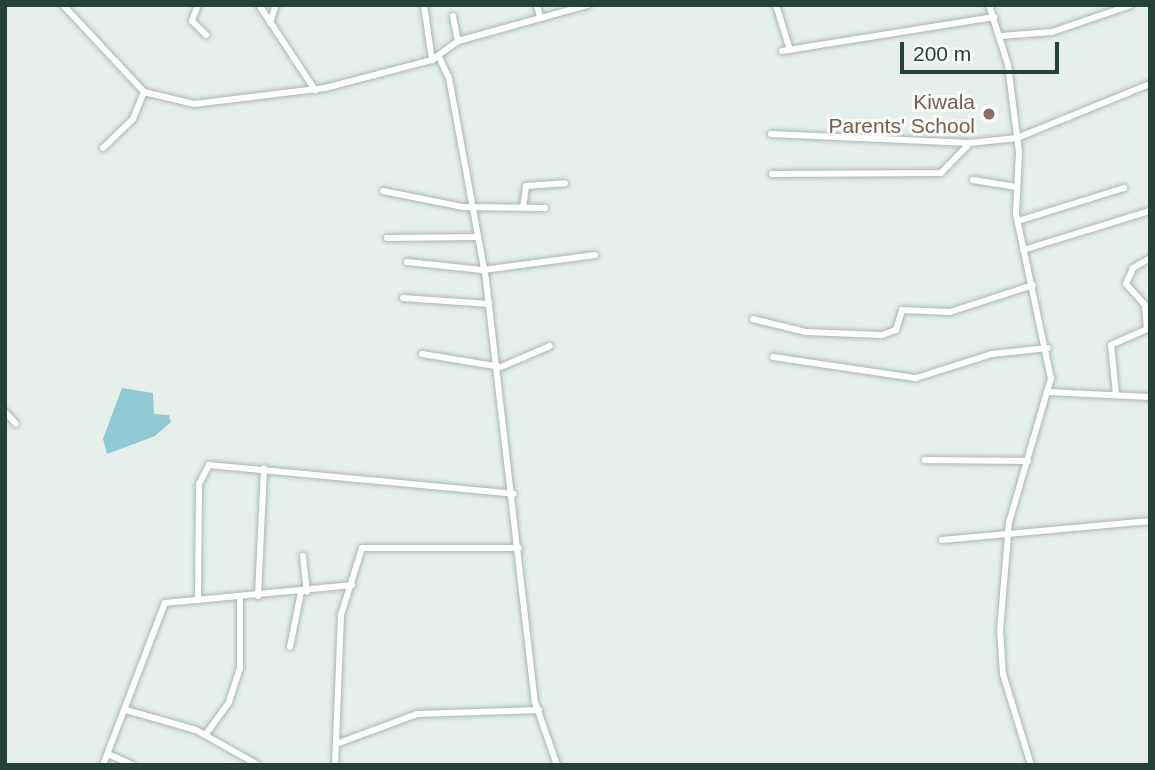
<!DOCTYPE html>
<html>
<head>
<meta charset="utf-8">
<style>
  body { margin:0 }
  #map { position:relative; width:1155px; height:770px; overflow:hidden; background:#e6efeb; font-family:Arial,sans-serif }
  div>[style] { position:absolute }
  .water>* { inset:0; background:#8ec9d4 }
  .roads { filter:drop-shadow(0 0 2px #a8b8b2) drop-shadow(0 0 2px #a8b8b2) }
  .minor>* { height:6px; margin:-3px; padding:0 3px; transform-origin:3px; border-radius:3px; background:#fff }
  .dots>* { width:19px; height:19px; translate:-50% -50%; box-sizing:border-box; border:4px solid #f7fbf9; border-radius:50% }
  span { translate:-50% -50%; white-space:nowrap; text-align:center; line-height:1.15; -webkit-text-stroke:6px #f7fbf9; paint-order:stroke }
  .education-label { font-size:21px; color:#785e54 }
  .right { translate:-100% -50%; text-align:right }
  .frame { position:absolute; inset:0; border:7px solid #24423a; pointer-events:none }
  .scale { position:absolute; left:900px; top:42px; width:159px; height:32px; box-sizing:border-box; border:4px solid #24423a; border-top:0; padding-left:9px; font-size:21px; line-height:24px; white-space:nowrap; color:#24423a; -webkit-text-stroke:5px #f7fbf9; paint-order:stroke }
</style>
</head>
<body>
<div id="map">
  <div class="water">
    <div style="clip-path:polygon(122px 388px,153px 393px,154px 414px,169px 415px,171px 422px,155px 436px,107px 454px,103px 439px)"></div>
  </div>
  <div class="roads">
    <div class="minor">
      <div style="left:63px;top:5px;width:119px;rotate:47deg"></div>
      <div style="left:144px;top:92px;width:51px;rotate:13.5deg"></div>
      <div style="left:194px;top:104px;width:132px;rotate:-7deg"></div>
      <div style="left:325px;top:88px;width:111px;rotate:-14.7deg"></div>
      <div style="left:432px;top:60px;width:32px;rotate:-36deg"></div>
      <div style="left:458px;top:41px;width:135px;rotate:-15.5deg"></div>
      <div style="left:198px;top:5px;width:17px;rotate:111deg"></div>
      <div style="left:192px;top:21px;width:20px;rotate:45deg"></div>
      <div style="left:259px;top:5px;width:102px;rotate:56.6deg"></div>
      <div style="left:424px;top:5px;width:56px;rotate:81.7deg"></div>
      <div style="left:537px;top:5px;width:12px;rotate:76deg"></div>
      <div style="left:776px;top:5px;width:47px;rotate:72.7deg"></div>
      <div style="left:989px;top:5px;width:63px;rotate:72.4deg"></div>
      <div style="left:1008px;top:65px;width:88px;rotate:82.8deg"></div>
      <div style="left:1019px;top:152px;width:62px;rotate:92.8deg"></div>
      <div style="left:1016px;top:214px;width:168px;rotate:78deg"></div>
      <div style="left:1051px;top:378px;width:151px;rotate:106.2deg"></div>
      <div style="left:1009px;top:523px;width:107px;rotate:94.8deg"></div>
      <div style="left:1000px;top:630px;width:44px;rotate:86.1deg"></div>
      <div style="left:1003px;top:674px;width:95px;rotate:72.9deg"></div>
      <div style="left:453px;top:16px;width:25px;rotate:79deg"></div>
      <div style="left:270px;top:23px;width:19px;rotate:-72deg"></div>
      <div style="left:1001px;top:36px;width:51px;rotate:-4.5deg"></div>
      <div style="left:1052px;top:32px;width:83px;rotate:-18.9deg"></div>
      <div style="left:782px;top:51px;width:215px;rotate:-9.1deg"></div>
      <div style="left:439px;top:57px;width:23px;rotate:65deg"></div>
      <div style="left:449px;top:78px;width:205px;rotate:79.6deg"></div>
      <div style="left:486px;top:280px;width:425px;rotate:83.4deg"></div>
      <div style="left:535px;top:702px;width:67px;rotate:70.8deg"></div>
      <div style="left:771px;top:134px;width:199px;rotate:2.6deg"></div>
      <div style="left:103px;top:148px;width:42px;rotate:-44deg"></div>
      <div style="left:133px;top:119px;width:29px;rotate:-68deg"></div>
      <div style="left:772px;top:174px;width:169px;rotate:-0.3deg"></div>
      <div style="left:941px;top:173px;width:42px;rotate:-46deg"></div>
      <div style="left:970px;top:143px;width:47px;rotate:-6.1deg"></div>
      <div style="left:1017px;top:138px;width:144px;rotate:-22.1deg"></div>
      <div style="left:973px;top:180px;width:44px;rotate:9.2deg"></div>
      <div style="left:383px;top:191px;width:82px;rotate:11.3deg"></div>
      <div style="left:463px;top:207px;width:82px;rotate:0.7deg"></div>
      <div style="left:523px;top:208px;width:22px;rotate:-82deg"></div>
      <div style="left:526px;top:186px;width:39px;rotate:-4deg"></div>
      <div style="left:1018px;top:221px;width:111px;rotate:-17.3deg"></div>
      <div style="left:387px;top:238px;width:89px;rotate:-0.6deg"></div>
      <div style="left:1023px;top:250px;width:133px;rotate:-17.1deg"></div>
      <div style="left:407px;top:262px;width:76px;rotate:6deg"></div>
      <div style="left:483px;top:270px;width:113px;rotate:-7.6deg"></div>
      <div style="left:403px;top:298px;width:86px;rotate:4deg"></div>
      <div style="left:753px;top:319px;width:55px;rotate:13.8deg"></div>
      <div style="left:806px;top:332px;width:76px;rotate:2.3deg"></div>
      <div style="left:882px;top:335px;width:15px;rotate:-20deg"></div>
      <div style="left:896px;top:330px;width:21px;rotate:-73deg"></div>
      <div style="left:902px;top:310px;width:48px;rotate:2.4deg"></div>
      <div style="left:950px;top:312px;width:87px;rotate:-18deg"></div>
      <div style="left:422px;top:354px;width:80px;rotate:9.3deg"></div>
      <div style="left:501px;top:367px;width:53px;rotate:-23.2deg"></div>
      <div style="left:773px;top:357px;width:145px;rotate:8.4deg"></div>
      <div style="left:916px;top:378px;width:80px;rotate:-17.5deg"></div>
      <div style="left:992px;top:354px;width:56px;rotate:-6.1deg"></div>
      <div style="left:1048px;top:392px;width:102px;rotate:2.8deg"></div>
      <div style="left:1116px;top:394px;width:49px;rotate:-95.8deg"></div>
      <div style="left:1111px;top:345px;width:39px;rotate:-24deg"></div>
      <div style="left:1147px;top:329px;width:24px;rotate:-95deg"></div>
      <div style="left:1145px;top:305px;width:28px;rotate:-132deg"></div>
      <div style="left:1126px;top:284px;width:17px;rotate:-66deg"></div>
      <div style="left:1133px;top:268px;width:20px;rotate:-30deg"></div>
      <div style="left:5px;top:412px;width:16px;rotate:47deg"></div>
      <div style="left:925px;top:460px;width:103px;rotate:0.6deg"></div>
      <div style="left:942px;top:540px;width:209px;rotate:-5.2deg"></div>
      <div style="left:303px;top:556px;width:36px;rotate:84deg"></div>
      <div style="left:258px;top:596px;width:128px;rotate:-87.3deg"></div>
      <div style="left:198px;top:600px;width:116px;rotate:-89.5deg"></div>
      <div style="left:199px;top:484px;width:21px;rotate:-62deg"></div>
      <div style="left:209px;top:465px;width:306px;rotate:5.4deg"></div>
      <div style="left:290px;top:647px;width:56px;rotate:-78.7deg"></div>
      <div style="left:126px;top:710px;width:73px;rotate:15.9deg"></div>
      <div style="left:196px;top:730px;width:71px;rotate:29.4deg"></div>
      <div style="left:206px;top:734px;width:39px;rotate:-54deg"></div>
      <div style="left:229px;top:702px;width:35px;rotate:-72deg"></div>
      <div style="left:240px;top:669px;width:70px;rotate:-90deg"></div>
      <div style="left:336px;top:744px;width:86px;rotate:-20.3deg"></div>
      <div style="left:417px;top:714px;width:122px;rotate:-1.9deg"></div>
      <div style="left:108px;top:754px;width:27px;rotate:24deg"></div>
      <div style="left:103px;top:765px;width:173px;rotate:-69.1deg"></div>
      <div style="left:165px;top:603px;width:188px;rotate:-5.5deg"></div>
      <div style="left:335px;top:765px;width:150px;rotate:-87.7deg"></div>
      <div style="left:341px;top:615px;width:70px;rotate:-72.6deg"></div>
      <div style="left:362px;top:548px;width:157px"></div>
    </div>
  </div>
  <div class="dots">
    <div style="left:989px;top:114px;background:#8d6e63"></div>
  </div>
  <div class="education-label">
    <span class="right" style="left:975px;top:114px">Kiwala<br>Parents' School</span>
  </div>
  <div class="frame"></div>
  <div class="scale">200 m</div>
</div>
</body>
</html>
